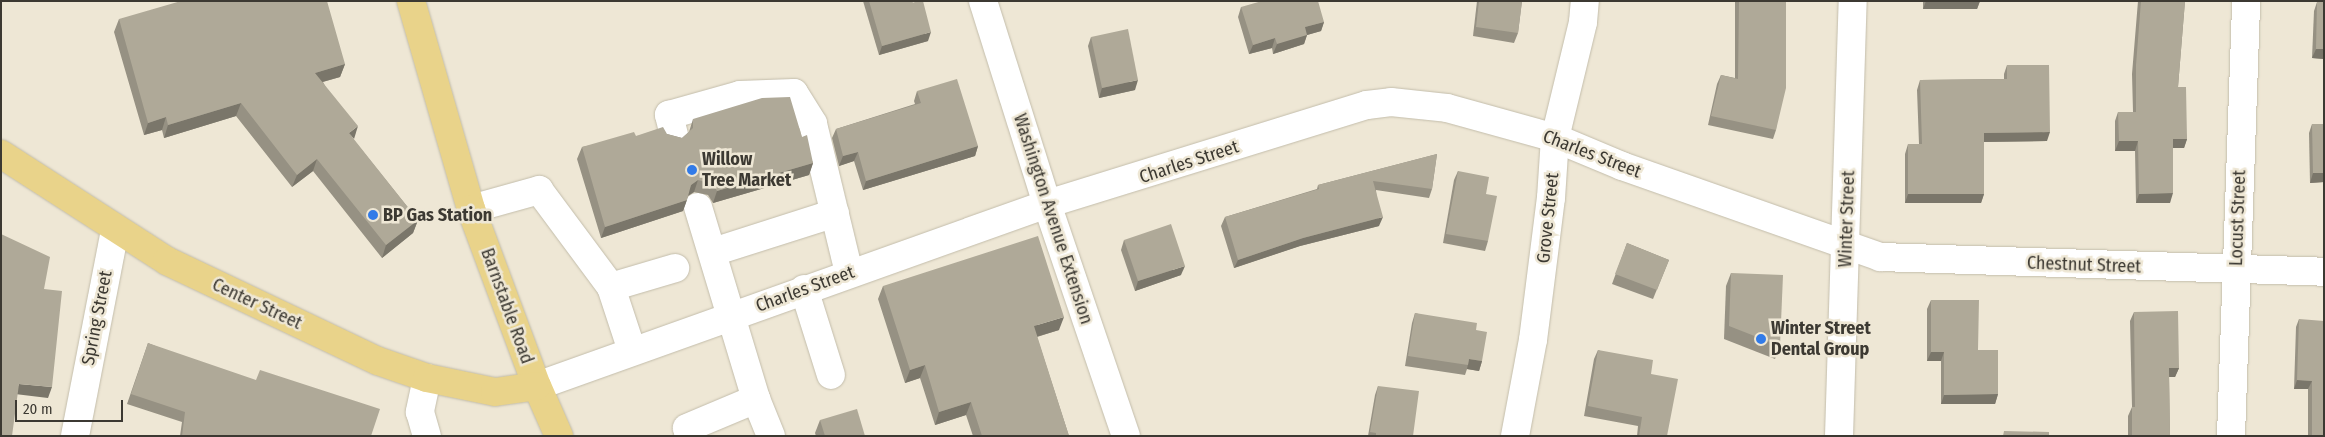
<!DOCTYPE html>
<html>
<head>
<meta charset="utf-8">
<style>
  body { margin:0 }
  #map { position:relative; width:2325px; height:437px; overflow:hidden; background:#eee7d5; font-family:"Fira Sans Condensed",sans-serif }
  div>[style] { position:absolute }
  .roads { filter:drop-shadow(0 0 1px #c3bdab) drop-shadow(0 0 1px #c3bdab) }
  .minor>* { height:28px; margin:-14px; padding:0 14px; transform-origin:14px; border-radius:14px; background:#fff }
  .major>* { height:28px; margin:-14px; padding:0 14px; transform-origin:14px; border-radius:14px; background:#e9d38a }
  .wall>* { inset:0; background:#969183 }
  .shaded-wall>* { inset:0; background:#7a766a }
  .building>* { inset:0; background:#afa998 }
  .dots>* { width:14px; height:14px; translate:-50% -50%; box-sizing:border-box; border:2px solid #eee7d5; border-radius:50% }
  span { translate:-50% -50%; white-space:nowrap; text-align:center; line-height:1.15; -webkit-text-stroke:5px #eee7d5; paint-order:stroke }
  .street-label { font-size:18px; color:#3c3932 }
  .poi-label { font-size:18px; color:#3c3932; font-weight:700 }
  .left { translate:0 -50%; text-align:left }
  .frame { position:absolute; inset:0; border:2px solid #3c3932; pointer-events:none }
  .scale { position:absolute; left:15px; top:400px; width:108px; height:22px; box-sizing:border-box; border:2px solid #3c3932; border-top:0; padding-left:6px; font-size:15px; line-height:18px; white-space:nowrap; color:#3c3932; -webkit-text-stroke:4px #eee7d5; paint-order:stroke }
</style>
</head>
<body>
<div id="map">
  <div class="roads">
    <div class="minor">
      <div style="left:983px;top:1px;width:213px;rotate:72.5deg"></div>
      <div style="left:1047px;top:204px;width:245px;rotate:71.2deg"></div>
      <div style="left:674px;top:135px;width:21px;rotate:-104deg"></div>
      <div style="left:669px;top:115px;width:74px;rotate:-15.7deg"></div>
      <div style="left:740px;top:95px;width:54px;rotate:-2.1deg"></div>
      <div style="left:794px;top:93px;width:36px;rotate:58deg"></div>
      <div style="left:813px;top:124px;width:153px;rotate:76.4deg"></div>
      <div style="left:698px;top:207px;width:201px;rotate:73.2deg"></div>
      <div style="left:756px;top:399px;width:40px;rotate:68deg"></div>
      <div style="left:471px;top:209px;width:71px;rotate:-15.6deg"></div>
      <div style="left:539px;top:190px;width:121px;rotate:53.4deg"></div>
      <div style="left:611px;top:287px;width:67px;rotate:71.8deg"></div>
      <div style="left:713px;top:252px;width:128px;rotate:-17.7deg"></div>
      <div style="left:611px;top:287px;width:67px;rotate:-16.5deg"></div>
      <div style="left:804px;top:289px;width:90px;rotate:72.6deg"></div>
      <div style="left:427px;top:378px;width:35px;rotate:102deg"></div>
      <div style="left:420px;top:412px;width:25px;rotate:74deg"></div>
      <div style="left:537px;top:386px;width:542px;rotate:-19.64deg"></div>
      <div style="left:1047px;top:204px;width:335px;rotate:-17.2deg"></div>
      <div style="left:1367px;top:105px;width:24px;rotate:-7deg"></div>
      <div style="left:1391px;top:102px;width:56px;rotate:6.1deg"></div>
      <div style="left:1447px;top:108px;width:112px;rotate:15.5deg"></div>
      <div style="left:1555px;top:138px;width:73px;rotate:22.7deg"></div>
      <div style="left:1622px;top:166px;width:274px;rotate:19.4deg"></div>
      <div style="left:1880px;top:257px;width:444px;rotate:1.9deg"></div>
      <div style="left:75px;top:436px;width:210px;rotate:-79deg"></div>
      <div style="left:689px;top:436px;width:8px;rotate:-104deg"></div>
      <div style="left:687px;top:428px;width:75px;rotate:-22.8deg"></div>
      <div style="left:1515px;top:436px;width:98px;rotate:-79.4deg"></div>
      <div style="left:1533px;top:340px;width:143px;rotate:-82.8deg"></div>
      <div style="left:1551px;top:198px;width:60px;rotate:-86.2deg"></div>
      <div style="left:1555px;top:138px;width:119px;rotate:-76.4deg"></div>
      <div style="left:1583px;top:22px;width:21px;rotate:-85deg"></div>
      <div style="left:1839px;top:436px;width:435px;rotate:-88.2deg"></div>
      <div style="left:2231px;top:436px;width:435px;rotate:-88deg"></div>
    </div>
    <div class="major">
      <div style="left:411px;top:1px;width:216px;rotate:73.9deg"></div>
      <div style="left:471px;top:209px;width:189px;rotate:69.6deg"></div>
      <div style="left:537px;top:386px;width:55px;rotate:66.3deg"></div>
      <div style="left:1px;top:154px;width:197px;rotate:32.8deg"></div>
      <div style="left:167px;top:261px;width:233px;rotate:25.4deg"></div>
      <div style="left:378px;top:361px;width:52px;rotate:19.1deg"></div>
      <div style="left:427px;top:378px;width:69px;rotate:11.6deg"></div>
      <div style="left:495px;top:392px;width:42px;rotate:-8.1deg"></div>
    </div>
  </div>
  <div class="wall">
    <div style="clip-path:polygon(863px 1px,912px 1px,928px 41px,879px 55px)"></div>
    <div style="clip-path:polygon(1477px 1px,1522px 1px,1518px 33px,1514px 43px,1473px 36px)"></div>
    <div style="clip-path:polygon(1735px 1px,1786px 1px,1776px 130px,1773px 139px,1708px 125px,1717px 84px,1721px 75px,1735px 78px)"></div>
    <div style="clip-path:polygon(1923px 1px,1980px 1px,1977px 9px,1923px 9px)"></div>
    <div style="clip-path:polygon(2138px 1px,2185px 1px,2178px 87px,2187px 139px,2184px 148px,2173px 148px,2170px 203px,2136px 203px,2135px 151px,2115px 151px,2115px 121px,2118px 112px,2133px 112px,2132px 74px)"></div>
    <div style="clip-path:polygon(2323px 1px,2324px 1px,2324px 59px,2312px 58px,2314px 11px,2317px 2px)"></div>
    <div style="clip-path:polygon(1241px 7px,1324px 22px,1321px 31px,1307px 35px,1304px 44px,1273px 54px,1272px 48px,1249px 54px,1238px 17px)"></div>
    <div style="clip-path:polygon(119px 19px,345px 64px,340px 77px,323px 82px,353px 139px,418px 220px,413px 233px,382px 258px,313px 171px,292px 187px,236px 116px,164px 138px,162px 130px,144px 135px,114px 32px)"></div>
    <div style="clip-path:polygon(1091px 37px,1135px 90px,1099px 98px,1088px 46px)"></div>
    <div style="clip-path:polygon(2007px 65px,2047px 141px,1984px 142px,1984px 194px,1981px 203px,1905px 203px,1905px 154px,1908px 144px,1919px 144px,1917px 90px,1920px 80px,2004px 79px,2004px 74px)"></div>
    <div style="clip-path:polygon(917px 91px,978px 146px,975px 156px,863px 190px,854px 161px,839px 166px,832px 138px,836px 129px,915px 104px,914px 101px)"></div>
    <div style="clip-path:polygon(693px 119px,802px 137px,813px 163px,809px 175px,713px 203px,708px 195px,694px 192px,688px 196px,683px 211px,601px 238px,577px 159px,582px 147px,636px 136px,667px 134px,682px 138px,689px 132px)"></div>
    <div style="clip-path:polygon(2312px 124px,2324px 124px,2324px 182px,2310px 183px,2309px 133px)"></div>
    <div style="clip-path:polygon(1437px 154px,1432px 189px,1429px 198px,1376px 190px,1379px 226px,1300px 246px,1234px 268px,1221px 226px,1225px 217px,1317px 189px,1318px 185px)"></div>
    <div style="clip-path:polygon(1458px 171px,1486px 194px,1488px 241px,1485px 251px,1443px 243px,1454px 180px)"></div>
    <div style="clip-path:polygon(1124px 240px,1181px 275px,1135px 291px,1121px 250px)"></div>
    <div style="clip-path:polygon(1627px 243px,1669px 260px,1653px 299px,1612px 284px)"></div>
    <div style="clip-path:polygon(1731px 273px,1780px 346px,1775px 359px,1724px 339px,1726px 286px)"></div>
    <div style="clip-path:polygon(883px 286px,1059px 330px,1037px 337px,1069px 436px,973px 436px,966px 415px,935px 425px,920px 378px,905px 383px,878px 299px)"></div>
    <div style="clip-path:polygon(1931px 300px,1998px 394px,1995px 404px,1941px 404px,1941px 361px,1927px 361px,1927px 309px)"></div>
    <div style="clip-path:polygon(2134px 312px,2179px 368px,2175px 377px,2169px 377px,2170px 436px,2128px 436px,2128px 416px,2132px 407px,2130px 321px)"></div>
    <div style="clip-path:polygon(1415px 313px,1476px 330px,1482px 361px,1479px 371px,1467px 369px,1465px 375px,1405px 366px,1412px 323px)"></div>
    <div style="clip-path:polygon(2299px 319px,2324px 436px,2308px 436px,2308px 389px,2294px 389px,2296px 327px)"></div>
    <div style="clip-path:polygon(148px 343px,371px 436px,180px 436px,182px 422px,127px 404px)"></div>
    <div style="clip-path:polygon(1598px 350px,1651px 374px,1667px 436px,1637px 436px,1638px 426px,1584px 416px,1594px 359px)"></div>
    <div style="clip-path:polygon(1378px 386px,1413px 436px,1368px 436px,1375px 395px)"></div>
    <div style="clip-path:polygon(820px 420px,865px 436px,816px 436px,815px 433px)"></div>
  </div>
  <div class="shaded-wall">
    <div style="clip-path:polygon(1926px 1px,1980px 1px,1977px 9px,1923px 9px)"></div>
    <div style="clip-path:polygon(1324px 22px,1321px 31px,1307px 35px,1304px 44px,1273px 54px,1277px 44px,1305px 27px)"></div>
    <div style="clip-path:polygon(931px 32px,928px 41px,879px 55px,882px 46px)"></div>
    <div style="clip-path:polygon(1275px 38px,1272px 48px,1249px 54px,1253px 45px)"></div>
    <div style="clip-path:polygon(2316px 49px,2324px 49px,2324px 59px,2312px 58px)"></div>
    <div style="clip-path:polygon(345px 64px,340px 77px,311px 85px,315px 73px)"></div>
    <div style="clip-path:polygon(1138px 80px,1135px 90px,1099px 98px,1102px 88px)"></div>
    <div style="clip-path:polygon(241px 103px,236px 116px,164px 138px,168px 125px)"></div>
    <div style="clip-path:polygon(166px 117px,162px 130px,144px 135px,148px 123px)"></div>
    <div style="clip-path:polygon(358px 126px,354px 139px,349px 133px)"></div>
    <div style="clip-path:polygon(2050px 132px,2047px 141px,1980px 142px,1984px 133px)"></div>
    <div style="clip-path:polygon(2173px 139px,2187px 139px,2184px 148px,2170px 148px)"></div>
    <div style="clip-path:polygon(2119px 141px,2138px 141px,2135px 151px,2115px 151px)"></div>
    <div style="clip-path:polygon(978px 146px,975px 156px,863px 190px,866px 181px)"></div>
    <div style="clip-path:polygon(858px 152px,854px 161px,839px 166px,843px 156px)"></div>
    <div style="clip-path:polygon(317px 159px,313px 171px,292px 187px,297px 175px)"></div>
    <div style="clip-path:polygon(813px 163px,809px 175px,713px 203px,717px 191px)"></div>
    <div style="clip-path:polygon(2313px 173px,2324px 173px,2324px 182px,2310px 183px)"></div>
    <div style="clip-path:polygon(698px 180px,694px 192px,686px 197px,691px 185px)"></div>
    <div style="clip-path:polygon(2173px 193px,2170px 203px,2136px 203px,2139px 194px)"></div>
    <div style="clip-path:polygon(1908px 194px,1984px 194px,1981px 203px,1905px 203px)"></div>
    <div style="clip-path:polygon(687px 200px,683px 211px,601px 238px,605px 227px)"></div>
    <div style="clip-path:polygon(1383px 217px,1379px 226px,1300px 246px,1234px 268px,1238px 260px,1303px 238px)"></div>
    <div style="clip-path:polygon(418px 220px,413px 233px,382px 258px,386px 245px)"></div>
    <div style="clip-path:polygon(1185px 266px,1181px 275px,1135px 291px,1138px 281px)"></div>
    <div style="clip-path:polygon(1064px 317px,1059px 330px,1029px 339px,1034px 326px)"></div>
    <div style="clip-path:polygon(1931px 352px,1944px 352px,1941px 361px,1927px 361px)"></div>
    <div style="clip-path:polygon(1469px 359px,1482px 361px,1479px 371px,1467px 369px)"></div>
    <div style="clip-path:polygon(925px 365px,920px 378px,905px 383px,910px 370px)"></div>
    <div style="clip-path:polygon(2169px 368px,2179px 368px,2175px 377px,2166px 377px)"></div>
    <div style="clip-path:polygon(2297px 380px,2312px 381px,2308px 389px,2294px 389px)"></div>
    <div style="clip-path:polygon(19px 384px,52px 387px,48px 398px,15px 394px)"></div>
    <div style="clip-path:polygon(1998px 394px,1995px 404px,1941px 404px,1944px 395px)"></div>
    <div style="clip-path:polygon(971px 402px,966px 415px,935px 425px,939px 412px)"></div>
  </div>
  <div class="building">
    <div style="clip-path:polygon(181px 1px,327px 1px,345px 64px,315px 73px,358px 126px,349px 133px,418px 220px,386px 245px,317px 159px,297px 175px,241px 103px,168px 125px,166px 117px,148px 123px,119px 19px)"></div>
    <div style="clip-path:polygon(869px 1px,912px 1px,912px 3px,918px 1px,923px 1px,931px 32px,882px 46px)"></div>
    <div style="clip-path:polygon(1262px 1px,1318px 1px,1324px 22px,1305px 27px,1307px 35px,1277px 44px,1275px 38px,1253px 45px,1241px 7px)"></div>
    <div style="clip-path:polygon(1479px 1px,1522px 1px,1518px 33px,1476px 27px)"></div>
    <div style="clip-path:polygon(1739px 1px,1786px 1px,1786px 88px,1776px 130px,1711px 116px,1721px 75px,1738px 79px)"></div>
    <div style="clip-path:polygon(2141px 1px,2185px 1px,2178px 87px,2186px 87px,2187px 139px,2173px 139px,2173px 193px,2139px 194px,2138px 141px,2119px 141px,2118px 112px,2136px 112px,2136px 65px)"></div>
    <div style="clip-path:polygon(2317px 2px,2324px 2px,2324px 49px,2316px 49px)"></div>
    <div style="clip-path:polygon(1128px 29px,1138px 80px,1102px 88px,1091px 37px)"></div>
    <div style="clip-path:polygon(2007px 65px,2049px 65px,2050px 132px,1984px 133px,1984px 194px,1908px 194px,1908px 144px,1922px 144px,1920px 80px,2007px 79px)"></div>
    <div style="clip-path:polygon(957px 79px,978px 146px,866px 181px,858px 152px,843px 156px,836px 129px,921px 103px,917px 91px)"></div>
    <div style="clip-path:polygon(790px 97px,802px 137px,807px 135px,813px 163px,717px 191px,713px 184px,698px 180px,691px 185px,687px 200px,605px 227px,582px 147px,634px 132px,636px 136px,663px 127px,667px 134px,682px 138px,693px 128px,693px 119px,762px 98px)"></div>
    <div style="clip-path:polygon(2312px 124px,2324px 124px,2324px 173px,2313px 173px)"></div>
    <div style="clip-path:polygon(1437px 154px,1432px 189px,1373px 181px,1383px 217px,1303px 238px,1238px 260px,1225px 217px,1319px 189px,1318px 185px)"></div>
    <div style="clip-path:polygon(1458px 171px,1489px 177px,1486px 194px,1497px 196px,1488px 241px,1446px 234px)"></div>
    <div style="clip-path:polygon(1171px 224px,1185px 266px,1138px 281px,1124px 240px)"></div>
    <div style="clip-path:polygon(1px 234px,50px 257px,44px 289px,62px 291px,52px 387px,19px 384px,12px 436px,1px 436px)"></div>
    <div style="clip-path:polygon(1038px 236px,1064px 317px,1034px 326px,1069px 436px,982px 436px,971px 402px,939px 412px,925px 365px,910px 370px,883px 286px)"></div>
    <div style="clip-path:polygon(1627px 243px,1669px 260px,1657px 290px,1615px 274px)"></div>
    <div style="clip-path:polygon(1731px 273px,1783px 275px,1780px 346px,1729px 326px)"></div>
    <div style="clip-path:polygon(1931px 300px,1979px 300px,1978px 350px,1998px 350px,1998px 394px,1944px 395px,1944px 352px,1931px 352px)"></div>
    <div style="clip-path:polygon(2178px 311px,2179px 368px,2169px 368px,2170px 436px,2132px 436px,2132px 407px,2135px 407px,2134px 312px)"></div>
    <div style="clip-path:polygon(1415px 313px,1477px 323px,1476px 330px,1487px 332px,1482px 361px,1469px 359px,1468px 365px,1408px 356px)"></div>
    <div style="clip-path:polygon(2299px 319px,2324px 321px,2324px 436px,2312px 436px,2312px 381px,2297px 380px)"></div>
    <div style="clip-path:polygon(148px 343px,256px 380px,260px 370px,380px 409px,371px 436px,182px 436px,185px 412px,131px 394px)"></div>
    <div style="clip-path:polygon(1598px 350px,1653px 360px,1651px 374px,1678px 379px,1667px 436px,1639px 436px,1642px 417px,1588px 406px)"></div>
    <div style="clip-path:polygon(1378px 386px,1419px 391px,1413px 436px,1376px 436px,1376px 433px,1370px 432px)"></div>
    <div style="clip-path:polygon(857px 409px,865px 436px,825px 436px,820px 420px)"></div>
    <div style="clip-path:polygon(2004px 431px,2049px 432px,2049px 436px,2003px 436px)"></div>
  </div>
  <div class="dots">
    <div style="left:692px;top:170px;background:#327be8"></div>
    <div style="left:373px;top:215px;background:#327be8"></div>
    <div style="left:1761px;top:339px;background:#327be8"></div>
  </div>
  <div class="street-label">
    <span style="left:1592px;top:154px;rotate:21deg">Charles Street</span>
    <span style="left:1189px;top:162px;rotate:-18deg">Charles Street</span>
    <span style="left:1548px;top:218px;rotate:-84deg">Grove Street</span>
    <span style="left:2238px;top:218px;rotate:-88deg">Locust Street</span>
    <span style="left:1053px;top:219px;rotate:72deg">Washington Avenue Extension</span>
    <span style="left:1847px;top:219px;rotate:-88deg">Winter Street</span>
    <span style="left:2084px;top:265px;rotate:2deg">Chestnut Street</span>
    <span style="left:805px;top:289px;rotate:-20deg">Charles Street</span>
    <span style="left:257px;top:304px;rotate:25deg">Center Street</span>
    <span style="left:507px;top:306px;rotate:70deg">Barnstable Road</span>
    <span style="left:97px;top:318px;rotate:-79deg">Spring Street</span>
  </div>
  <div class="poi-label">
    <span class="left" style="left:702px;top:170px">Willow<br>Tree Market</span>
    <span class="left" style="left:383px;top:215px">BP Gas Station</span>
    <span class="left" style="left:1771px;top:339px">Winter Street<br>Dental Group</span>
  </div>
  <div class="frame"></div>
  <div class="scale">20 m</div>
</div>
</body>
</html>
